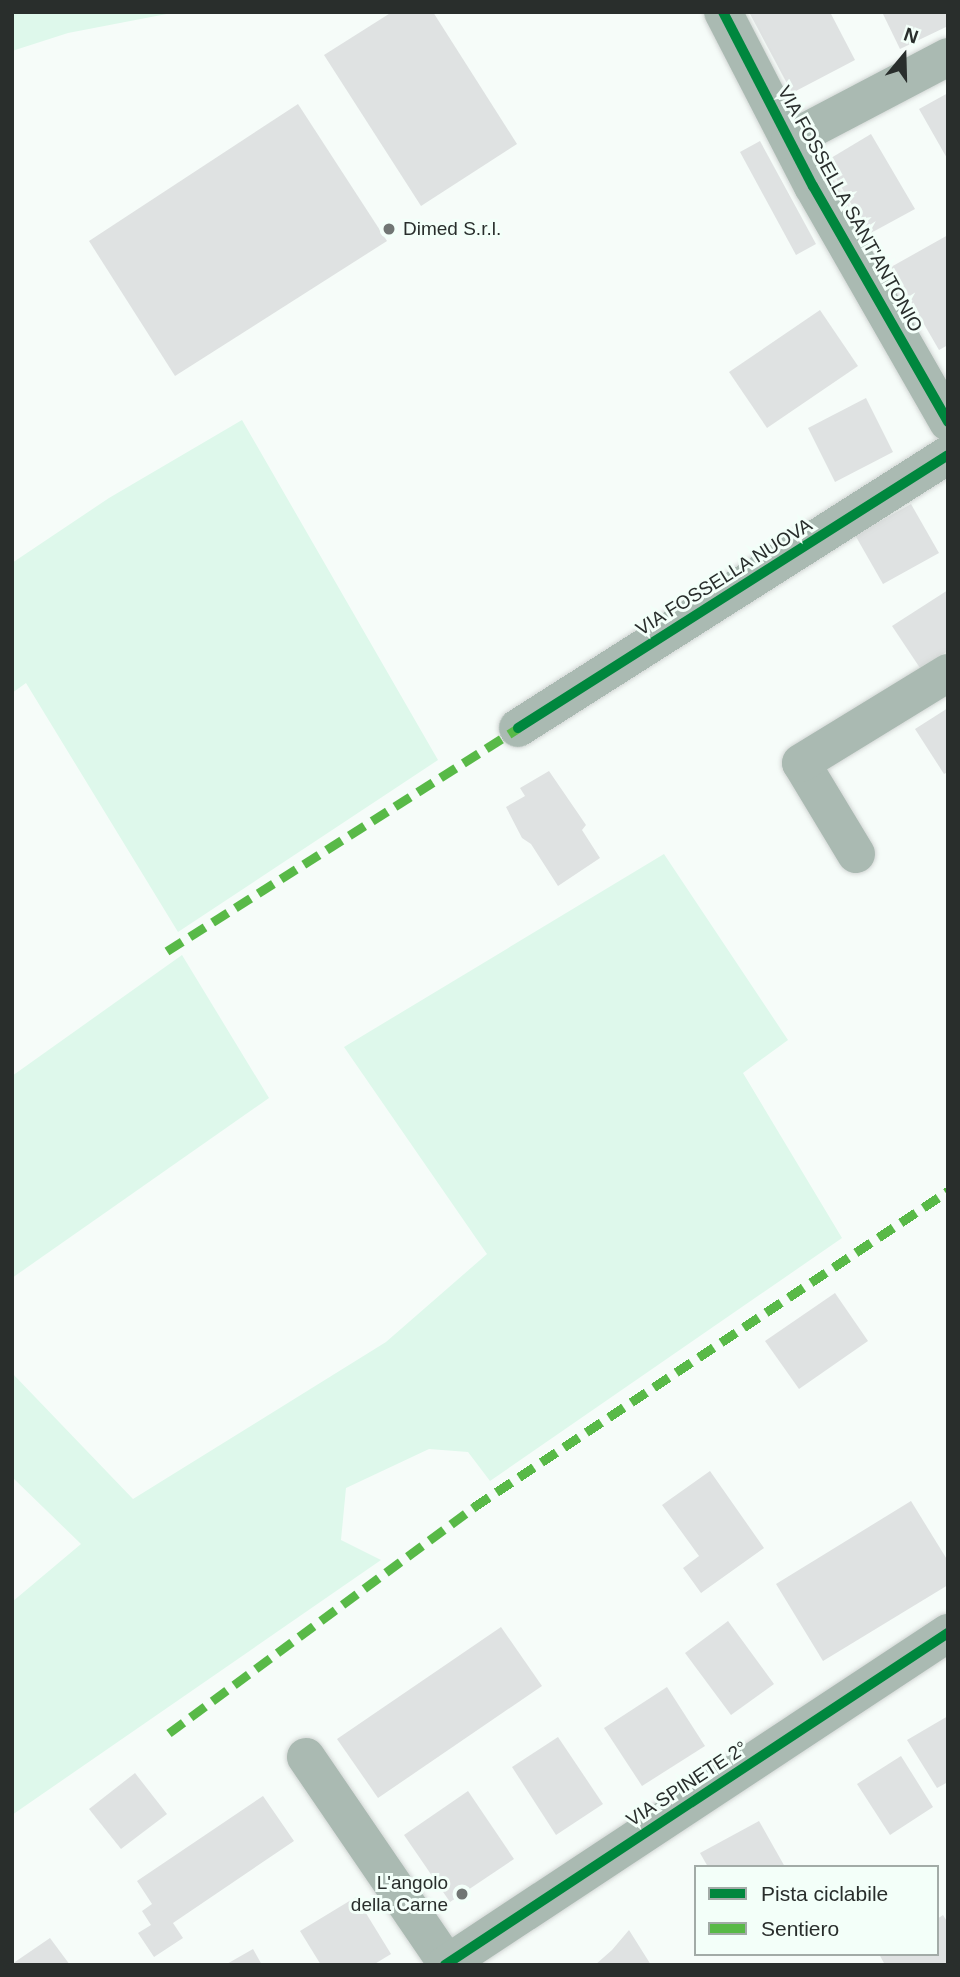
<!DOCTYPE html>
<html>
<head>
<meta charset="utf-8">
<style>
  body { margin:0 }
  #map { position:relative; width:960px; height:1977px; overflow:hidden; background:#f6fcf9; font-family:Arial,sans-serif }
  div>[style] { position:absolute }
  .green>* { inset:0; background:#def8eb }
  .building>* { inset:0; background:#dfe2e2 }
  .roads { filter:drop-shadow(0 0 2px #d2d6d4) drop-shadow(0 0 2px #d2d6d4) }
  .minor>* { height:38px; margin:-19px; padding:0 19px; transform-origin:19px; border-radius:19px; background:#aabab2 }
  .quiet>* { height:9px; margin-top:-4.5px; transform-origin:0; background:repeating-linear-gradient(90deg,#58b947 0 18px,transparent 0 27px) }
  .cycleway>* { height:10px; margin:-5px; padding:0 5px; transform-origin:5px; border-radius:5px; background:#00873e }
  .dots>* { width:19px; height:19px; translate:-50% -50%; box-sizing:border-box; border:4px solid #f3fff9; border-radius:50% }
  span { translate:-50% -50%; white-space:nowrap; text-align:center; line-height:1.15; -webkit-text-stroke:6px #f3fff9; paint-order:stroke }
  .street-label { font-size:19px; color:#292e2c }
  .poi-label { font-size:19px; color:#292e2c }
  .left { translate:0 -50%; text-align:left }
  .right { translate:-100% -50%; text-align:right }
  .frame { position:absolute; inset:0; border:14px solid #292e2c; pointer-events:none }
  .legend { position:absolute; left:694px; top:1865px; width:245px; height:91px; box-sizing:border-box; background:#f3fff9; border:2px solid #a2aba7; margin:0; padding:9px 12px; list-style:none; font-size:21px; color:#292e2c }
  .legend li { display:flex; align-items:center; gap:14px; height:35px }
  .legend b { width:35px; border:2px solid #a2aba7 }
  .north { position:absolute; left:869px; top:21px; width:70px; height:70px; -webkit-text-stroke:5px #f3fff9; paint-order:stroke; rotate:19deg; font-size:19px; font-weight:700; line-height:28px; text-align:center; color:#292e2c }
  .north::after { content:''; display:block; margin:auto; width:24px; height:32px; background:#292e2c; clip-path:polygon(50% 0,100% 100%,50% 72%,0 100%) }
</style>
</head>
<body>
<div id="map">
  <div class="green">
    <div style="clip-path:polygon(12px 12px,177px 12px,68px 33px,12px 51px)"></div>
    <div style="clip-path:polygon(242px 420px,438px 760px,178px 932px,26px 683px,12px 693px,12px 563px,109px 498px)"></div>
    <div style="clip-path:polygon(664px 854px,788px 1040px,743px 1073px,842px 1238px,490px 1481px,468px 1452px,429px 1449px,346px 1488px,341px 1540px,381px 1560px,12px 1815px,12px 1602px,81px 1544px,12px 1477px,12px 1373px,133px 1499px,386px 1342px,487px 1254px,344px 1047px)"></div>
    <div style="clip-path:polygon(182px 955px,269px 1098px,12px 1278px,12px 1076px)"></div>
  </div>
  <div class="building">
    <div style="clip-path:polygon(392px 12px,433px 12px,517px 144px,421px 206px,324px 55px)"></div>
    <div style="clip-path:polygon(749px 12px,830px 12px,855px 60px,792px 93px)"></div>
    <div style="clip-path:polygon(882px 12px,947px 12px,948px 26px,900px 49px)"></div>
    <div style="clip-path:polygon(948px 93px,948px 160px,919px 109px)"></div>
    <div style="clip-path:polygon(298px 104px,387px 241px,175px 376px,89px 241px)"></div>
    <div style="clip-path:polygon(871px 134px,915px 209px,869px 234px,826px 161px)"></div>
    <div style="clip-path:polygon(760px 141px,816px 244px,796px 255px,740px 152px)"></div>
    <div style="clip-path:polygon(948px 235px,948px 345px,939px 350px,891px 267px)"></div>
    <div style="clip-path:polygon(820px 310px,858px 366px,767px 428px,729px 372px)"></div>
    <div style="clip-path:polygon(866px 398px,893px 452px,835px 482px,808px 428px)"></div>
    <div style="clip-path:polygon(911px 504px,939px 553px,883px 584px,855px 535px)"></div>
    <div style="clip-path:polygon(948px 590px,948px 651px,920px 668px,892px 626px)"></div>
    <div style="clip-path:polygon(948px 708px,948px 772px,944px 774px,915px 729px)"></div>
    <div style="clip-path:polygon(549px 771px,586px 825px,582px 830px,600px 858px,558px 886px,531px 844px,522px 838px,506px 807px,525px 796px,520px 788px)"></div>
    <div style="clip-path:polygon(835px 1293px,868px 1341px,799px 1389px,765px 1341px)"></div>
    <div style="clip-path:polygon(710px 1471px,764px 1548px,701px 1593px,683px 1568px,699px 1556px,662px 1505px)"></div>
    <div style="clip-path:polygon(911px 1501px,948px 1561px,948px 1585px,823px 1661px,776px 1584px)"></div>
    <div style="clip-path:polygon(728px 1621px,774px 1684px,731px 1715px,685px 1653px)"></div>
    <div style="clip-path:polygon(501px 1627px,542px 1686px,378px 1798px,337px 1739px)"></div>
    <div style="clip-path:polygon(667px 1687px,705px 1746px,642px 1786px,604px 1728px)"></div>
    <div style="clip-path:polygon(948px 1716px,948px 1782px,937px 1788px,907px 1740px)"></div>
    <div style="clip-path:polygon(558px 1737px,603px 1804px,556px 1835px,512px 1767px)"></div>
    <div style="clip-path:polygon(901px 1756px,933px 1807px,890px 1835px,857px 1784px)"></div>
    <div style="clip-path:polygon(135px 1773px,167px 1814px,121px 1849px,89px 1809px)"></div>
    <div style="clip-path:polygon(468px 1791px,514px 1859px,450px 1902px,404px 1835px)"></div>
    <div style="clip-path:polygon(263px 1796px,294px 1841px,173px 1923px,183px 1938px,154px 1957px,138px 1933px,151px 1925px,142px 1911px,152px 1904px,137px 1881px)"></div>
    <div style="clip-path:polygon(759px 1821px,785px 1867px,708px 1867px,700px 1853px)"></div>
    <div style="clip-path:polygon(356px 1897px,391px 1954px,373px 1965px,321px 1965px,300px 1931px)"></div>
    <div style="clip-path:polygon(943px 1915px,948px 1923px,948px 1965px,885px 1965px,879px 1954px,937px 1954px,937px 1919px)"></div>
    <div style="clip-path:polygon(629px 1930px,651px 1965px,595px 1965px,612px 1950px)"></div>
    <div style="clip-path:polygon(50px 1938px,70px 1965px,12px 1965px,12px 1964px)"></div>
    <div style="clip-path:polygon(253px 1949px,262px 1965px,225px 1965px)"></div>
  </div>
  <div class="roads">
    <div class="minor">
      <div style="left:723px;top:12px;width:196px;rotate:62.7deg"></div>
      <div style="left:813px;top:186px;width:272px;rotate:60.2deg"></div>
      <div style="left:790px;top:140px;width:178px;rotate:-27.7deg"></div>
      <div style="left:518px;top:728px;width:509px;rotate:-32.41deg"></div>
      <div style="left:856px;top:854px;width:106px;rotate:-121.1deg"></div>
      <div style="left:801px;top:763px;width:172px;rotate:-31.5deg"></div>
      <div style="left:306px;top:1757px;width:250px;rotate:55.7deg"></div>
      <div style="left:445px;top:1965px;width:603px;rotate:-33.43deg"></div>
    </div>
  </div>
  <div class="quiet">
    <div style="left:167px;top:951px;width:416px;rotate:-32.4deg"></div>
    <div style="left:169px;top:1733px;width:380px;rotate:-36.5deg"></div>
    <div style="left:474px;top:1507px;width:570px;rotate:-33.69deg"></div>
  </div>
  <div class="cycleway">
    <div style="left:723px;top:12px;width:196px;rotate:62.7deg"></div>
    <div style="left:813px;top:186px;width:272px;rotate:60.2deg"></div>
    <div style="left:518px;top:728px;width:509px;rotate:-32.41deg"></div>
    <div style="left:445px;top:1965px;width:603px;rotate:-33.43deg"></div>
  </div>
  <div class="dots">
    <div style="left:389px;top:229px;background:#717674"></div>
    <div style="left:462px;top:1894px;background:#717674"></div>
  </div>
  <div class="street-label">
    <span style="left:850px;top:209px;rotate:61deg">VIA FOSSELLA SANT'ANTONIO</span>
    <span style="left:724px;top:577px;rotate:-32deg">VIA FOSSELLA NUOVA</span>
    <span style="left:687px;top:1784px;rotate:-33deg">VIA SPINETE 2°</span>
  </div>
  <div class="poi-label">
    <span class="left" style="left:403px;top:229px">Dimed S.r.l.</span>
    <span class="right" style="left:448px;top:1894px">L'angolo<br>della Carne</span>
  </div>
  <div class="frame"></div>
  <ul class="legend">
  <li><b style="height:9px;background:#00873e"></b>Pista ciclabile</li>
  <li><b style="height:9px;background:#58b947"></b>Sentiero</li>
  </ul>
  <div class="north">N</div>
</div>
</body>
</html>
